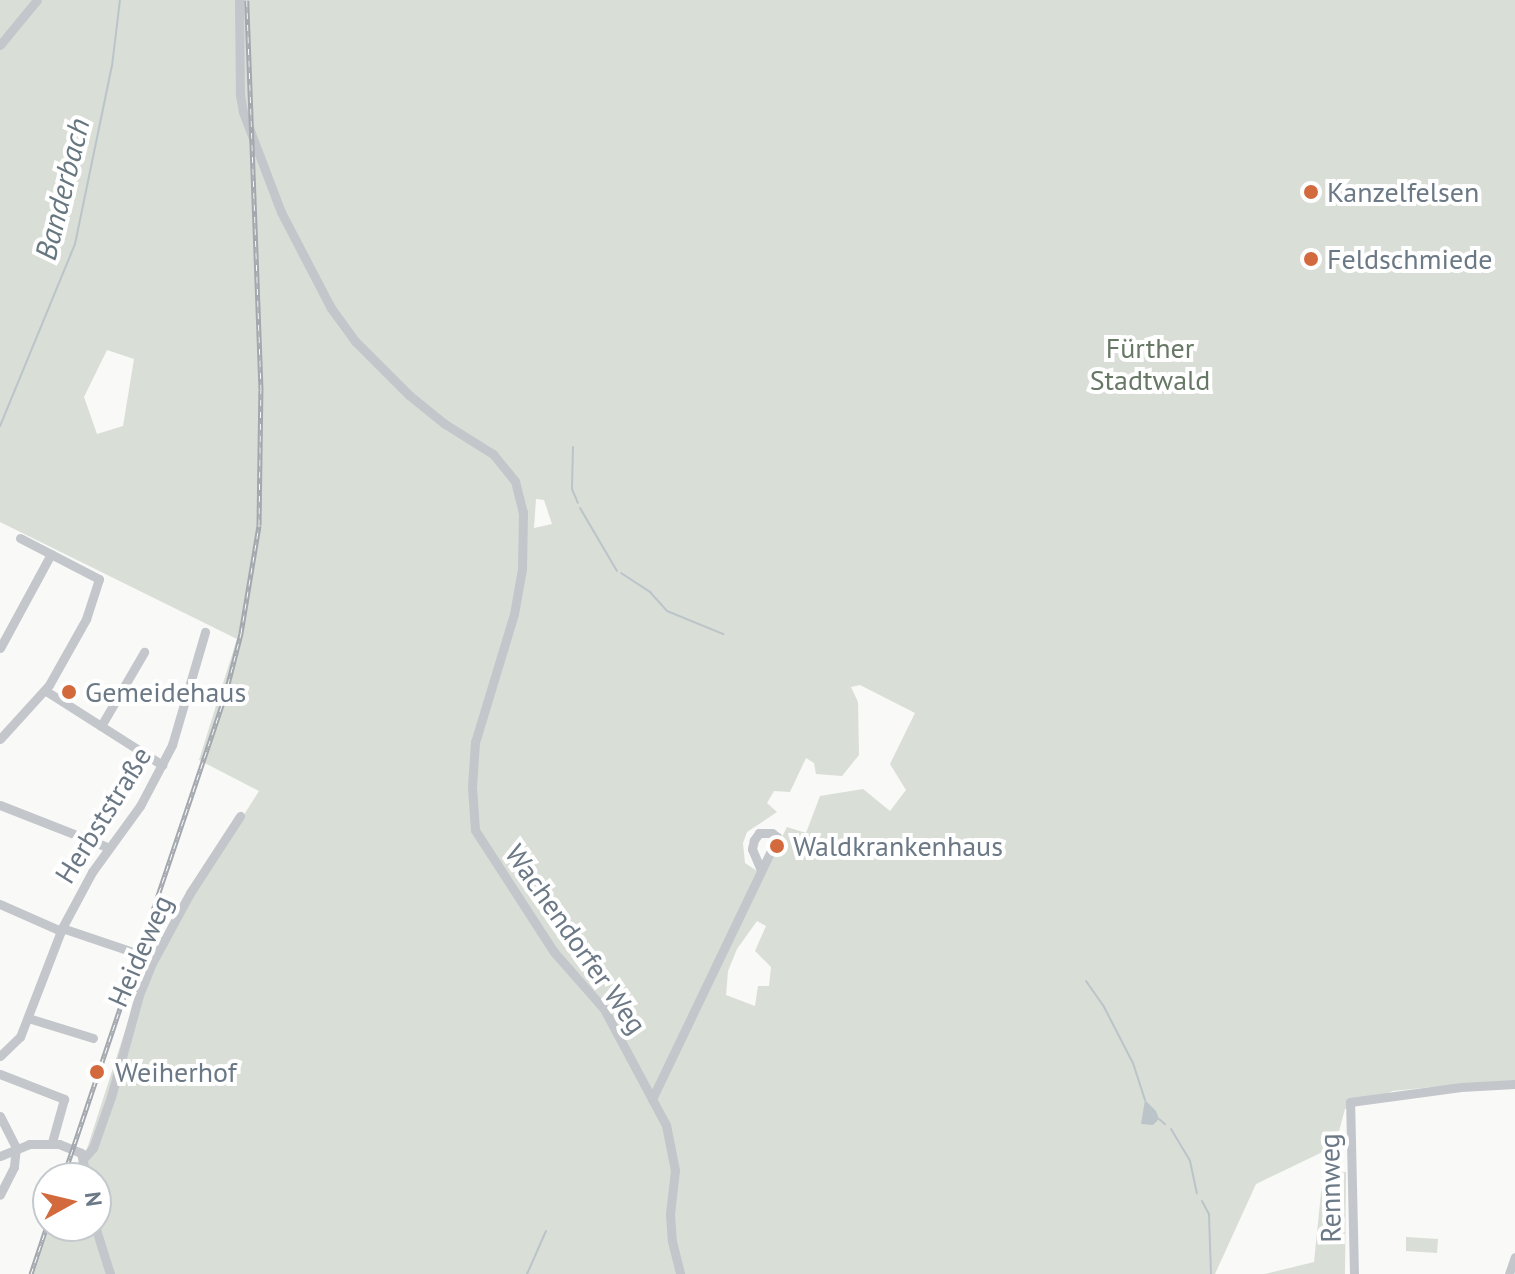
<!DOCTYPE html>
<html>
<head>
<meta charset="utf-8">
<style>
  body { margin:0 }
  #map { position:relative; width:1515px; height:1274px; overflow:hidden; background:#f9f9f7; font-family:"PT Sans",sans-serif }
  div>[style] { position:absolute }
  .green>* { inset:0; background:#d9ded7 }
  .water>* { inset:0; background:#bbc4c9 }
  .stream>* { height:2px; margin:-1px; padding:0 1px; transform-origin:1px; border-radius:1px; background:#bbc4c9 }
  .minor>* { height:9px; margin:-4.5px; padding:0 4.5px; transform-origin:4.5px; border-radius:4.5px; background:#c3c6ca }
  .rail>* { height:5px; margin-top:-2.5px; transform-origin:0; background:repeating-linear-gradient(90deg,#fff 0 6px,#a3a8ae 0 12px); box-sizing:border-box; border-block:2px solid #a3a8ae }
  .dots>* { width:22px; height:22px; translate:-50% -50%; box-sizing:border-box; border:4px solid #fff; border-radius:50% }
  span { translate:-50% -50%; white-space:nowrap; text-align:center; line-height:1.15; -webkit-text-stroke:8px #fff; paint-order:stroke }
  .poi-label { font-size:28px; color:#6b7885 }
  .left { translate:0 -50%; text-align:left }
  .park-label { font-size:28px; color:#677865 }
  .street-label { font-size:28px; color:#6b7885 }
  .water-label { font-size:30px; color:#677780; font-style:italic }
  .north { position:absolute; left:32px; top:1162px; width:80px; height:80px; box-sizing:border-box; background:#fff; border:2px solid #c4c9ce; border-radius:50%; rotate:82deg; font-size:22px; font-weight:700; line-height:32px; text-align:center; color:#6b7885 }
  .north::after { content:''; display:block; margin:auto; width:28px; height:36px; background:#d36a3d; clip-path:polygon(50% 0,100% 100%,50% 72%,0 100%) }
</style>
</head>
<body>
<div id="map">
  <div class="green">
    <div style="clip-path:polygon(evenodd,0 0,1515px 0,1515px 1083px,1461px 1084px,1393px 1091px,1345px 1109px,1335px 1146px,1256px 1184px,1215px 1274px,34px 1274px,50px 1226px,96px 1226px,96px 1178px,66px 1178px,67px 1174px,85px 1155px,143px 975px,259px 791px,199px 760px,237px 639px,0 522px,0 0,107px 350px,134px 359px,123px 426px,97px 434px,84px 397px,107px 350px,0 0,536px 499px,544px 500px,552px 524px,534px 528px,536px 499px,0 0,860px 685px,915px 713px,890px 764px,906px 790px,890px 811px,863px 789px,820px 796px,806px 833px,787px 827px,763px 875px,745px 863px,743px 843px,747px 832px,777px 812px,767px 803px,774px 791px,790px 792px,806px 758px,814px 763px,816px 774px,842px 776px,859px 755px,858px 702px,851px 687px,860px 685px,0 0,757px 921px,766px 926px,755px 951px,771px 967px,769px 986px,758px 986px,755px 1006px,726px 995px,728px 971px,737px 949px,757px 921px)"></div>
    <div style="clip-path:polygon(1346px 1172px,1345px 1274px,1265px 1274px,1314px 1262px,1323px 1174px)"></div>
    <div style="clip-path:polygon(1406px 1237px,1438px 1239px,1437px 1253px,1406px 1251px)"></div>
  </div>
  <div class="water">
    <div style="clip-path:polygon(1145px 1100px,1156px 1111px,1159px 1119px,1153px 1125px,1141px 1124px)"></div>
  </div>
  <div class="stream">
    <div style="left:0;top:426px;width:197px;rotate:-67.6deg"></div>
    <div style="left:75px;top:244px;width:182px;rotate:-78.3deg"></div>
    <div style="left:112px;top:66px;width:66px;rotate:-83.1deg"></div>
    <div style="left:573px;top:447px;width:42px;rotate:91.4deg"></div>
    <div style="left:572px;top:489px;width:15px;rotate:67deg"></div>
    <div style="left:580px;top:508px;width:73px;rotate:59.6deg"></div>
    <div style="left:621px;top:573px;width:35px;rotate:33deg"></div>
    <div style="left:650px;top:592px;width:25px;rotate:48deg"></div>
    <div style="left:667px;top:611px;width:61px;rotate:22.3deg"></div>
    <div style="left:1086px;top:981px;width:29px;rotate:55deg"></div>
    <div style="left:1103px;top:1005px;width:65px;rotate:62.7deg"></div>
    <div style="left:1133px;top:1063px;width:39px;rotate:72deg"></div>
    <div style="left:1159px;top:1119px;width:8px;rotate:40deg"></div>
    <div style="left:1171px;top:1129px;width:37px;rotate:59deg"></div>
    <div style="left:1190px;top:1161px;width:33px;rotate:78deg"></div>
    <div style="left:1202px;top:1201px;width:15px;rotate:62deg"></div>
    <div style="left:1209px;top:1214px;width:60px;rotate:88.1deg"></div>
    <div style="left:527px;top:1274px;width:47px;rotate:-66.2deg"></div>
  </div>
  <div class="minor">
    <div style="left:239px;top:0;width:95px;rotate:89.4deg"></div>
    <div style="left:240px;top:95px;width:17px;rotate:80deg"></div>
    <div style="left:243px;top:112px;width:107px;rotate:69.2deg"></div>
    <div style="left:281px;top:212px;width:108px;rotate:62.5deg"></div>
    <div style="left:331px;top:308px;width:41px;rotate:54deg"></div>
    <div style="left:355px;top:341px;width:76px;rotate:45deg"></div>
    <div style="left:409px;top:395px;width:46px;rotate:38.9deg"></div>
    <div style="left:445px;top:424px;width:57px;rotate:32deg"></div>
    <div style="left:493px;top:454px;width:35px;rotate:51deg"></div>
    <div style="left:515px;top:481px;width:32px;rotate:76deg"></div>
    <div style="left:523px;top:512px;width:57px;rotate:91deg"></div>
    <div style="left:522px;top:569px;width:46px;rotate:100.1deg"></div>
    <div style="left:514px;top:614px;width:134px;rotate:106.9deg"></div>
    <div style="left:475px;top:742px;width:45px;rotate:93.8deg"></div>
    <div style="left:472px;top:787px;width:43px;rotate:86deg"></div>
    <div style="left:475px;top:830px;width:145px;rotate:57.1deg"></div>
    <div style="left:554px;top:952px;width:76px;rotate:48.7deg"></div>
    <div style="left:604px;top:1009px;width:132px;rotate:61.9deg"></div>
    <div style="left:666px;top:1125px;width:46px;rotate:78.7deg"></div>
    <div style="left:675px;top:1170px;width:44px;rotate:96.5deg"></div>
    <div style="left:670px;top:1214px;width:27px;rotate:86deg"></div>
    <div style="left:672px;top:1241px;width:34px;rotate:76deg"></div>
    <div style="left:0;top:45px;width:58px;rotate:-50.6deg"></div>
    <div style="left:0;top:648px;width:107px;rotate:-61.5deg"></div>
    <div style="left:46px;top:691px;width:138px;rotate:32.5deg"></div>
    <div style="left:101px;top:726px;width:86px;rotate:-59.8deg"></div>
    <div style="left:0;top:739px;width:73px;rotate:-47.8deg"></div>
    <div style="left:49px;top:685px;width:76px;rotate:-60.7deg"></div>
    <div style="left:86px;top:619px;width:42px;rotate:-72deg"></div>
    <div style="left:99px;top:579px;width:89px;rotate:-152.6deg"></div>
    <div style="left:0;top:805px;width:115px;rotate:21.4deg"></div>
    <div style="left:0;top:904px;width:67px;rotate:23.9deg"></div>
    <div style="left:62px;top:928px;width:75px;rotate:18.7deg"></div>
    <div style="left:28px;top:1018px;width:68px;rotate:17.1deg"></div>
    <div style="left:0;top:1056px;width:28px;rotate:-44deg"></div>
    <div style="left:20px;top:1037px;width:117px;rotate:-68.9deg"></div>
    <div style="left:62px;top:928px;width:64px;rotate:-61.8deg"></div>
    <div style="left:92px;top:872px;width:82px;rotate:-54deg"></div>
    <div style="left:140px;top:806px;width:69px;rotate:-62.3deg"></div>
    <div style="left:172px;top:745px;width:118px;rotate:-73.7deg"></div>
    <div style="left:0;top:1074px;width:69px;rotate:21.3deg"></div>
    <div style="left:64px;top:1099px;width:45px;rotate:105.6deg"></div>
    <div style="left:652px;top:1099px;width:283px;rotate:-64.4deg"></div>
    <div style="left:774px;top:844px;width:8px;rotate:-67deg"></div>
    <div style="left:777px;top:837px;width:6px;rotate:-141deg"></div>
    <div style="left:772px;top:833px;width:13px;rotate:180deg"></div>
    <div style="left:759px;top:833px;width:9px;rotate:126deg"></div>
    <div style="left:754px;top:840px;width:9px;rotate:103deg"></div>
    <div style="left:752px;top:849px;width:23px;rotate:67deg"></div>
    <div style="left:0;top:1116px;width:35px;rotate:63deg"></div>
    <div style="left:16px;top:1147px;width:20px;rotate:96deg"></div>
    <div style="left:14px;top:1167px;width:31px;rotate:117deg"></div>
    <div style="left:0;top:1156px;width:31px;rotate:-22deg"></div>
    <div style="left:29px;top:1144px;width:30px"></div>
    <div style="left:59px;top:1144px;width:24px;rotate:22deg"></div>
    <div style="left:81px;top:1153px;width:26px;rotate:77deg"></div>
    <div style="left:84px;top:1158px;width:13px;rotate:-48deg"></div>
    <div style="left:93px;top:1148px;width:54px;rotate:-70.6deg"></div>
    <div style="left:111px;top:1097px;width:106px;rotate:-74.6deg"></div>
    <div style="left:139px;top:995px;width:35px;rotate:-68deg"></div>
    <div style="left:152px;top:963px;width:80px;rotate:-61.5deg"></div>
    <div style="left:190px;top:893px;width:92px;rotate:-57deg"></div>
    <div style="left:95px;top:1226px;width:50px;rotate:72.6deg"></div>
    <div style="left:1354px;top:1274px;width:172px;rotate:-91.3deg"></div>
    <div style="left:1350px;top:1102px;width:112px;rotate:-7.7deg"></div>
    <div style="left:1461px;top:1087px;width:54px;rotate:-3.2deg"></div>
    <div style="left:1509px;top:1274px;width:18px;rotate:-71deg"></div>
  </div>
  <div class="rail">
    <div style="left:63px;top:1178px;width:508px;rotate:-71.42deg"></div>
    <div style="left:225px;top:696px;width:65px;rotate:-75.7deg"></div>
    <div style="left:241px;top:633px;width:109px;rotate:-80.5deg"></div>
    <div style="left:259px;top:525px;width:135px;rotate:-89.2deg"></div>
    <div style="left:261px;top:390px;width:390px;rotate:-92.1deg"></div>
    <div style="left:31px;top:1274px;width:54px;rotate:-71.6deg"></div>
  </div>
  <div class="dots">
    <div style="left:1311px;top:192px;background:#d36a3d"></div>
    <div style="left:1311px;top:259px;background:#d36a3d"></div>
    <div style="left:69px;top:692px;background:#d36a3d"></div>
    <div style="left:777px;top:846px;background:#d36a3d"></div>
    <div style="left:97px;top:1072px;background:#d36a3d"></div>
  </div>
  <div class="poi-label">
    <span class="left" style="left:1327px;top:192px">Kanzelfelsen</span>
    <span class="left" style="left:1327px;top:259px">Feldschmiede</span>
    <span class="left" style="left:85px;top:692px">Gemeidehaus</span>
    <span class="left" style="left:793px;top:846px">Waldkrankenhaus</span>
    <span class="left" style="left:115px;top:1072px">Weiherhof</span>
  </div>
  <div class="park-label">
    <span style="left:1150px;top:364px">Fürther<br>Stadtwald</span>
  </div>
  <div class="street-label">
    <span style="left:103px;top:815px;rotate:-58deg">Herbststraße</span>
    <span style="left:576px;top:939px;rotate:55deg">Wachendorfer Weg</span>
    <span style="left:140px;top:951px;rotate:-66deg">Heideweg</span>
    <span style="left:1330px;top:1188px;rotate:-91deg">Rennweg</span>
  </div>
  <div class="water-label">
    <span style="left:62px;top:189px;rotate:-76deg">Banderbach</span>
  </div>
  <div class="north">N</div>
</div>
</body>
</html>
